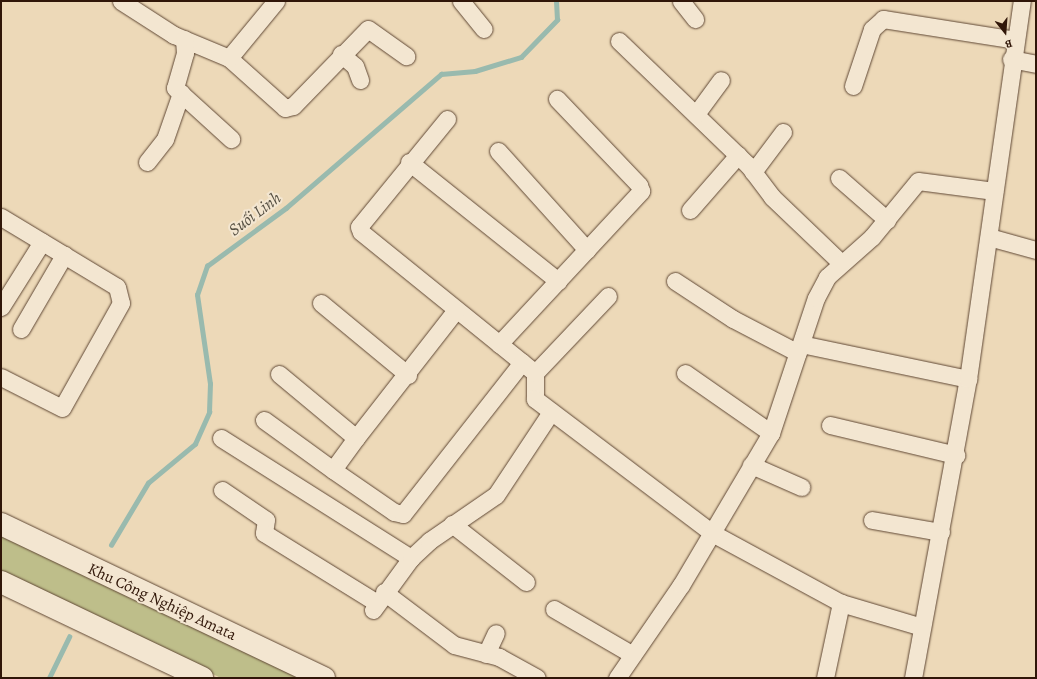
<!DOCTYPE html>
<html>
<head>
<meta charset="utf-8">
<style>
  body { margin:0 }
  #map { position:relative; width:1037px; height:679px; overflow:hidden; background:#edd9b8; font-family:Alegreya,serif }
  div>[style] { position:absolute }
  .green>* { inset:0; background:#bebe8a }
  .stream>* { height:4.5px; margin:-2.25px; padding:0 2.25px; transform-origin:2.25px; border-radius:2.25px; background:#99baae }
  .roads { filter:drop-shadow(0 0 1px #5f4734) drop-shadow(0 0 1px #5f4734) }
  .street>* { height:17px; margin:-8.5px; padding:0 8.5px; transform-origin:8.5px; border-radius:8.5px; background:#f3e6d1 }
  .secondary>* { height:22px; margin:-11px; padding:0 11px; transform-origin:11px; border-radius:11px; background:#f3e6d1 }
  span { translate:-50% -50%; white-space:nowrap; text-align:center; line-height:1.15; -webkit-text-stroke:4px #f3e6d1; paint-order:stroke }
  .street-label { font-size:16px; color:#301608 }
  .water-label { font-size:17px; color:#554f42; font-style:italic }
  .frame { position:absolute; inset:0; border:2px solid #301608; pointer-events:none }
  .north { position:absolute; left:985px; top:12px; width:40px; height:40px; -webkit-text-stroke:3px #f3e6d1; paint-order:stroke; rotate:163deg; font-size:11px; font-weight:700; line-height:16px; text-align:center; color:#301608 }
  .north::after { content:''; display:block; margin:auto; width:14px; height:18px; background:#301608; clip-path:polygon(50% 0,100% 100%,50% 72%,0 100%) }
</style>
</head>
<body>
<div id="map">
  <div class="green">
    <div style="clip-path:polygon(1px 533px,305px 678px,221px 678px,1px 573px)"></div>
  </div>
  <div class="stream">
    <div style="left:111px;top:545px;width:72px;rotate:-59.2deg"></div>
    <div style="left:148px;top:483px;width:61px;rotate:-39.7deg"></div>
    <div style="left:195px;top:444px;width:35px;rotate:-66deg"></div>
    <div style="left:209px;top:412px;width:28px;rotate:-88deg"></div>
    <div style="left:210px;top:384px;width:90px;rotate:-98.3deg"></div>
    <div style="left:197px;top:295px;width:31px;rotate:-71deg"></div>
    <div style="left:207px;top:266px;width:98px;rotate:-36.3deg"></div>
    <div style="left:286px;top:208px;width:205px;rotate:-40.8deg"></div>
    <div style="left:441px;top:74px;width:34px;rotate:-5deg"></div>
    <div style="left:475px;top:71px;width:48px;rotate:-16.9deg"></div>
    <div style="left:521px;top:57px;width:52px;rotate:-45.8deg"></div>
    <div style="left:557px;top:20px;width:19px;rotate:-93deg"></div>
    <div style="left:49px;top:678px;width:46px;rotate:-64deg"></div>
  </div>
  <div class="roads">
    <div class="street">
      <div style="left:121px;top:1px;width:63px;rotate:32.7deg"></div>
      <div style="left:174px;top:35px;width:60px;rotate:22.7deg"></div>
      <div style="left:229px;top:58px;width:75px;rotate:41.8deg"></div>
      <div style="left:285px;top:108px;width:8px;rotate:-14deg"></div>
      <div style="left:293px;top:106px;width:107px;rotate:-45.8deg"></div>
      <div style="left:368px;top:29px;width:47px;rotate:35.4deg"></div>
      <div style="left:461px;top:1px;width:36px;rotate:51deg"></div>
      <div style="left:681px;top:1px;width:23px;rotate:52deg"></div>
      <div style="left:184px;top:39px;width:14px;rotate:86deg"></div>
      <div style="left:185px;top:53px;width:36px;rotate:106deg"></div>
      <div style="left:175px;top:88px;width:76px;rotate:42.3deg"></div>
      <div style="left:619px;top:41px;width:179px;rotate:43.9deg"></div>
      <div style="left:748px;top:165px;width:40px;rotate:53deg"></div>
      <div style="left:772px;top:197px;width:94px;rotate:43.7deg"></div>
      <div style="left:341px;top:54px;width:18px;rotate:41deg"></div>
      <div style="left:355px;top:66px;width:15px;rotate:70deg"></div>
      <div style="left:229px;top:58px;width:74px;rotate:-50.5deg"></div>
      <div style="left:1011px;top:59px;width:25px;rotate:11deg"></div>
      <div style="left:853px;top:86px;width:60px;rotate:-71.6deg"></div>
      <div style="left:872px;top:29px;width:15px;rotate:-42deg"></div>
      <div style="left:883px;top:19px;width:134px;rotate:9deg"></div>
      <div style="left:696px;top:114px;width:42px;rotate:-53.7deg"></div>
      <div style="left:447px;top:119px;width:139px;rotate:129.2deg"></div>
      <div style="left:359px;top:227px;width:5px;rotate:68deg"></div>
      <div style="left:361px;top:232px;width:224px;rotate:39deg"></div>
      <div style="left:535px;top:373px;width:26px;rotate:90deg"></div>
      <div style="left:535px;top:399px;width:222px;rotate:37.1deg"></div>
      <div style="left:712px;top:533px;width:147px;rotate:28.5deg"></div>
      <div style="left:841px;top:603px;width:84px;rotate:16.5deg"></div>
      <div style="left:498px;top:151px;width:133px;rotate:48deg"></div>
      <div style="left:147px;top:162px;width:29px;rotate:-52deg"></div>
      <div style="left:165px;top:139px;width:49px;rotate:-70.8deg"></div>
      <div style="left:409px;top:162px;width:191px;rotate:38.6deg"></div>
      <div style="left:753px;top:172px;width:50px;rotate:-53.1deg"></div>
      <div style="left:839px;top:178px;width:64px;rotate:41.2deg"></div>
      <div style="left:690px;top:210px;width:73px;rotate:-48.9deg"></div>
      <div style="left:1px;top:217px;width:135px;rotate:31.1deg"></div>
      <div style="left:117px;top:287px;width:16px;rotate:76deg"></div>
      <div style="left:121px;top:303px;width:120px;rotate:119.3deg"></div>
      <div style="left:62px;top:408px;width:68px;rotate:-153.1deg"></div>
      <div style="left:989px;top:237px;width:49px;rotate:15.5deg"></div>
      <div style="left:675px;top:281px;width:69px;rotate:33.2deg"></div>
      <div style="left:733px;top:319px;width:73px;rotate:27.6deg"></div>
      <div style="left:321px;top:303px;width:113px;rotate:39.6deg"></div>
      <div style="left:1px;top:307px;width:77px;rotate:-57.8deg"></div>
      <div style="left:21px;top:329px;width:86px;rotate:-59.8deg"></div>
      <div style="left:499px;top:344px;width:209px;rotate:-47.1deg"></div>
      <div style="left:641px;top:191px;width:6px;rotate:-108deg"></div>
      <div style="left:639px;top:185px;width:119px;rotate:-133.6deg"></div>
      <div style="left:801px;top:344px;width:171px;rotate:11.8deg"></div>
      <div style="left:535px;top:373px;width:106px;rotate:-46.5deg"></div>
      <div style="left:685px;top:373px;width:105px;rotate:34.9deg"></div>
      <div style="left:279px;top:374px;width:100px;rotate:39.7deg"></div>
      <div style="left:356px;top:438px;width:162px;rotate:-52deg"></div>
      <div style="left:264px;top:420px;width:85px;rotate:35.9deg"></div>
      <div style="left:830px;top:425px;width:130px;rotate:13.4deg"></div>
      <div style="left:221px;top:438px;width:225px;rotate:32.3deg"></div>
      <div style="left:356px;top:438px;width:39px;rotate:126deg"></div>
      <div style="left:333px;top:470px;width:74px;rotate:34.5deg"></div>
      <div style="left:394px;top:512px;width:9px;rotate:13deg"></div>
      <div style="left:403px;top:514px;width:193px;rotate:-51.9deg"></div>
      <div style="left:751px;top:465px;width:55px;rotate:23.7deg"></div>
      <div style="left:222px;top:490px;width:53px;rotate:34.3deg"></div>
      <div style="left:266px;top:520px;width:13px;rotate:99deg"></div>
      <div style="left:264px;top:533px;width:133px;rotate:31.8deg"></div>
      <div style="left:872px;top:520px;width:70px;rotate:9.9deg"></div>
      <div style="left:452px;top:524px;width:94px;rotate:38.1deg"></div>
      <div style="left:384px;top:592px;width:88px;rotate:37.1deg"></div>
      <div style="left:454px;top:645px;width:47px;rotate:14.9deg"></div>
      <div style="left:499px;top:657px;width:43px;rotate:28.9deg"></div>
      <div style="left:554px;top:609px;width:91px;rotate:30.2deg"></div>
      <div style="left:373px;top:610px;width:64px;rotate:-53.8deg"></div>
      <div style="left:411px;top:558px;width:25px;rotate:-43deg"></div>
      <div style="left:429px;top:541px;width:81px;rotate:-34.5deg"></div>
      <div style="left:496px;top:495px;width:100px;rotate:-56.5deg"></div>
      <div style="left:486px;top:654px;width:23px;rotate:-65deg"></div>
      <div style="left:617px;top:678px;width:113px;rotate:-55.5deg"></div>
      <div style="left:681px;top:585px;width:177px;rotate:-59.4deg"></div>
      <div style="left:771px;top:433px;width:142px;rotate:-71.6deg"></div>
      <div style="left:816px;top:298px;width:24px;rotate:-62deg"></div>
      <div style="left:827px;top:277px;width:60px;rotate:-41.6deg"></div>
      <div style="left:872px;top:237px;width:72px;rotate:-50.6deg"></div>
      <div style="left:918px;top:181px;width:77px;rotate:7.5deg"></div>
      <div style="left:825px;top:678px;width:77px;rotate:-78deg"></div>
      <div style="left:913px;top:678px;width:304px;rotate:-79.6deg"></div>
      <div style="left:968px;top:379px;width:382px;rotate:-81.9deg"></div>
    </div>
    <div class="secondary">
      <div style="left:1px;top:524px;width:358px;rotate:25.5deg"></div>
      <div style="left:1px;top:582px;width:223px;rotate:25.5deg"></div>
    </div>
  </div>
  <div class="street-label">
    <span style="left:162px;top:602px;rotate:25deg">Khu Công Nghiệp Amata</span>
  </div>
  <div class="water-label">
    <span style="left:255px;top:214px;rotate:-37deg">Suối Linh</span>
  </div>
  <div class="frame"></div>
  <div class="north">B</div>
</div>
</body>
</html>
